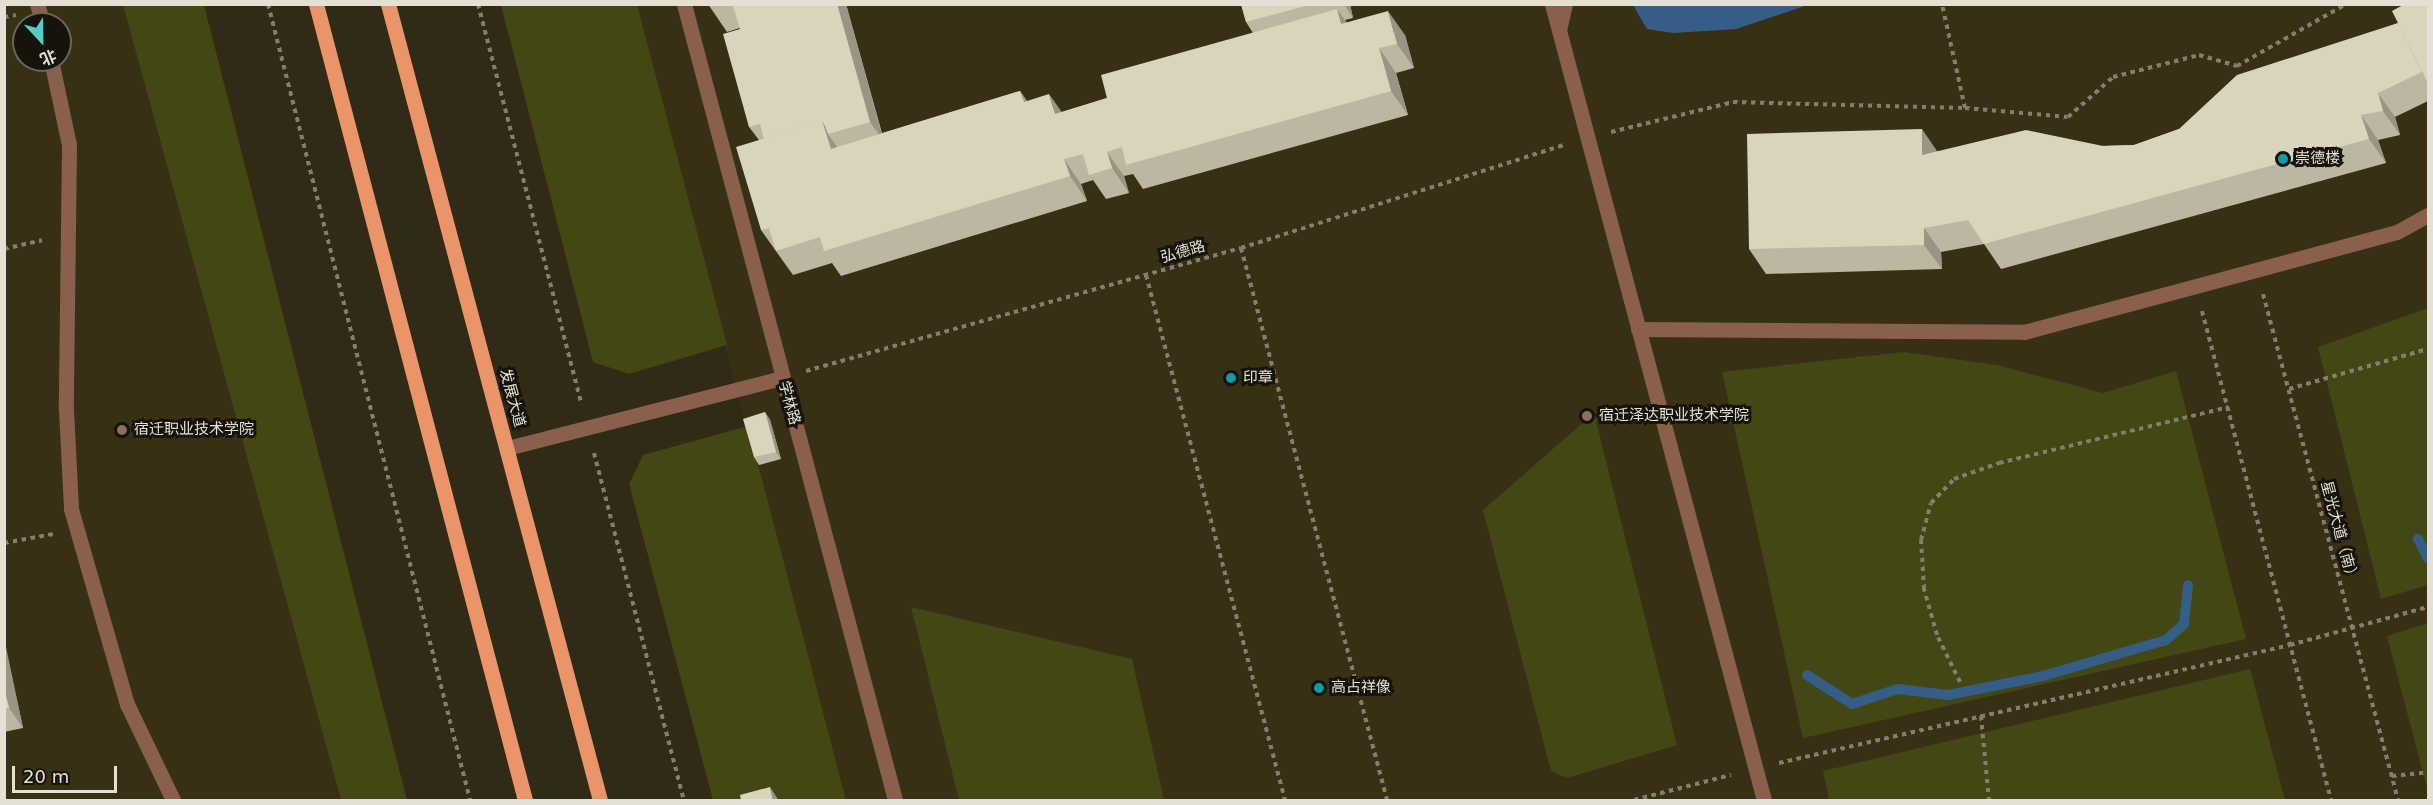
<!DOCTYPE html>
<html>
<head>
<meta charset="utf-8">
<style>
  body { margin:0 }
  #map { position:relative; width:2433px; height:805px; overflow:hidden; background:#302a16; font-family:"DejaVu Sans","Noto Sans SC",sans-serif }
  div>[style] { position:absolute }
  .built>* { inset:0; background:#383015 }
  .green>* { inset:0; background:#424714 }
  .water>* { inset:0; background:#355e86 }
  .stream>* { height:10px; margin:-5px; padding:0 5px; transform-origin:5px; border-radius:5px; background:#355e86 }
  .path>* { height:4px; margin-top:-2px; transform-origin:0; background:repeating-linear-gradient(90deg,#837e6e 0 4.5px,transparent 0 9px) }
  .service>* { height:15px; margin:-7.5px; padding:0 7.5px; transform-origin:7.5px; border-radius:7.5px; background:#8a604c }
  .primary>* { height:15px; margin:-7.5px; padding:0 7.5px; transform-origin:7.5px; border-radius:7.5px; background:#e99469 }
  .wall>* { inset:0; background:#bcb6a2 }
  .shaded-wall>* { inset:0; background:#999484 }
  .building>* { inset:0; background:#dbd4bc }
  .dots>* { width:16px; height:16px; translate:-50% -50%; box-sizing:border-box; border:3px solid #15130a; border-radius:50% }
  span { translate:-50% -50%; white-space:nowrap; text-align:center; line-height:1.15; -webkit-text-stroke:6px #15130a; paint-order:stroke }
  .poi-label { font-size:15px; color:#e4e0d4 }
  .left { translate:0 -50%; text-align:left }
  .street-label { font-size:15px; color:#e4e0d4 }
  .frame { position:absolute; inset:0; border:6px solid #e4e0d4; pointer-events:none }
  .north { position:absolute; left:12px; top:12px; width:60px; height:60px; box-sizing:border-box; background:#15130a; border:2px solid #68655b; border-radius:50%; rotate:158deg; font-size:16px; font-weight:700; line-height:24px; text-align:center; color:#e4e0d4 }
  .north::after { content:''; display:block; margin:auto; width:21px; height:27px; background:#53cdca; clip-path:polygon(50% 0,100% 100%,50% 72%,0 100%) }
  .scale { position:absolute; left:12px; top:766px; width:105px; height:27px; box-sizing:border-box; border:3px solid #e4e0d4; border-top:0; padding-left:8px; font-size:18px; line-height:21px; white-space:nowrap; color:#e4e0d4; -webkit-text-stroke:4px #15130a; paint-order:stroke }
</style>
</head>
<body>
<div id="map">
  <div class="built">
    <div style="clip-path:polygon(evenodd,5px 5px,123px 5px,341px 800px,5px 800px,5px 5px,24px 24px,60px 24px,60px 60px,24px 60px,24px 24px)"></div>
    <div style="clip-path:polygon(634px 5px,2428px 5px,2428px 800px,846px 800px)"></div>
  </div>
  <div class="green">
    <div style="clip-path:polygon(123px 5px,204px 5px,407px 800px,341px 800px)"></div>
    <div style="clip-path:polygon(501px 5px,637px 5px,727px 345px,629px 374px,593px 362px)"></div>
    <div style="clip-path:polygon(2428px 308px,2428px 585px,2381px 599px,2318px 347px)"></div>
    <div style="clip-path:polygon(1904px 352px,1997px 365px,2103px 393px,2176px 371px,2246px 639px,1803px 738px,1722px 372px)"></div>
    <div style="clip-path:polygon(1594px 413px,1677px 745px,1567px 778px,1551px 771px,1483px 510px)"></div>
    <div style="clip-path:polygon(748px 426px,846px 800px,713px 800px,629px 484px,643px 455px)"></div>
    <div style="clip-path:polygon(911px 607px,1132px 659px,1164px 800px,959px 800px)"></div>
    <div style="clip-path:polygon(2428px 623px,2428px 792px,2387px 636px)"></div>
    <div style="clip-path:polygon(2250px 669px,2285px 800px,1829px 800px,1823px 771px)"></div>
  </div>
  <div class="water">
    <div style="clip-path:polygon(1633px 5px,1808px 5px,1736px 29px,1673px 33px,1647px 29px)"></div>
  </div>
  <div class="stream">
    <div style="left:2418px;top:539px;width:22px;rotate:63deg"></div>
    <div style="left:1807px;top:675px;width:54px;rotate:32.8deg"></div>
    <div style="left:1852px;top:704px;width:48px;rotate:-18.1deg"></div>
    <div style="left:1898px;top:689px;width:50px;rotate:6.8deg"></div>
    <div style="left:1948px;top:695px;width:97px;rotate:-11.3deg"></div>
    <div style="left:2043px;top:676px;width:128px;rotate:-16.3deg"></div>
    <div style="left:2166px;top:640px;width:24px;rotate:-42deg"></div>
    <div style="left:2184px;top:624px;width:39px;rotate:-84deg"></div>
  </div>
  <div class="path">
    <div style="left:268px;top:4px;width:821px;rotate:75.76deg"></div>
    <div style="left:478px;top:4px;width:414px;rotate:75.5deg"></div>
    <div style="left:4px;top:17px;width:12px;rotate:-9deg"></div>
    <div style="left:1965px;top:108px;width:103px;rotate:5deg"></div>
    <div style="left:2068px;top:117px;width:60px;rotate:-41.6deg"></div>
    <div style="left:2113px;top:77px;width:89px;rotate:-14.3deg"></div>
    <div style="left:2199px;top:55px;width:40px;rotate:16deg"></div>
    <div style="left:2237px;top:66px;width:125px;rotate:-29.6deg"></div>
    <div style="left:1611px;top:132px;width:126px;rotate:-13.8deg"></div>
    <div style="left:1733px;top:102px;width:232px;rotate:1.5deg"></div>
    <div style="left:1965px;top:108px;width:107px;rotate:-102.5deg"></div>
    <div style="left:1241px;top:248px;width:571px;rotate:75.18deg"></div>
    <div style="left:4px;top:249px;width:39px;rotate:-13deg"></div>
    <div style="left:1146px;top:275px;width:543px;rotate:75.17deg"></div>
    <div style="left:2263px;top:294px;width:524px;rotate:75.06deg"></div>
    <div style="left:2202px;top:311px;width:506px;rotate:75.22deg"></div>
    <div style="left:806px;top:371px;width:452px;rotate:-15.8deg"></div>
    <div style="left:1241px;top:248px;width:338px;rotate:-17.7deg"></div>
    <div style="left:2289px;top:389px;width:145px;rotate:-16.1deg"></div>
    <div style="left:594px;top:453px;width:358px;rotate:75.5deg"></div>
    <div style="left:4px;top:543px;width:50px;rotate:-10.4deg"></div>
    <div style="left:1960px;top:682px;width:52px;rotate:-116.1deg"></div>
    <div style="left:1937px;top:635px;width:48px;rotate:-105.8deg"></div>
    <div style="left:1924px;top:589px;width:49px;rotate:-93.5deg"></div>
    <div style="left:1921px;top:540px;width:38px;rotate:-75deg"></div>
    <div style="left:1931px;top:503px;width:33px;rotate:-46deg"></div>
    <div style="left:1954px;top:479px;width:48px;rotate:-19.6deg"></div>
    <div style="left:1999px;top:463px;width:236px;rotate:-13.7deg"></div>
    <div style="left:1981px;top:716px;width:84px;rotate:84.6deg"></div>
    <div style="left:1779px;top:763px;width:524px;rotate:-13deg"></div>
    <div style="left:2290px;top:645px;width:143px;rotate:-15.4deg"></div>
    <div style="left:2392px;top:776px;width:36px;rotate:-6deg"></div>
    <div style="left:1634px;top:800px;width:100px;rotate:-14.5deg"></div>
  </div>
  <div class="service">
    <div style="left:37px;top:4px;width:21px;rotate:73deg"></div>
    <div style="left:684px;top:4px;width:823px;rotate:75.15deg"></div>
    <div style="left:1552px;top:4px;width:824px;rotate:75.09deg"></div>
    <div style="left:1559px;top:30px;width:27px;rotate:-77deg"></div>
    <div style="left:51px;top:60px;width:87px;rotate:78deg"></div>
    <div style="left:69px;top:145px;width:264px;rotate:90.7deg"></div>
    <div style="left:66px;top:409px;width:100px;rotate:87.1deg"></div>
    <div style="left:71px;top:509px;width:203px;rotate:74deg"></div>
    <div style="left:127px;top:704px;width:106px;rotate:64.4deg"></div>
    <div style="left:1638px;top:329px;width:386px;rotate:0.4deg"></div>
    <div style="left:2024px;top:332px;width:386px;rotate:-15deg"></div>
    <div style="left:2397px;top:232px;width:35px;rotate:-29deg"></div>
    <div style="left:507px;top:448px;width:284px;rotate:-14.3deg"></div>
  </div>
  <div class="primary">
    <div style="left:316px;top:4px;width:823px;rotate:75.29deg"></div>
    <div style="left:388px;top:4px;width:824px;rotate:75.09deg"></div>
  </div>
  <div class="wall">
    <div style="clip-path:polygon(709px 4px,846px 4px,882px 133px,1020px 91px,1027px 101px,1062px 112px,1107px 98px,1253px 33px,1246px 22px,1241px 4px,1350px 4px,1353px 18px,1345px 20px,1347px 23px,1405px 35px,1414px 68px,1396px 73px,1408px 115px,1143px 189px,1133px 174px,1124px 176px,1129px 193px,1106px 199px,1093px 180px,1081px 184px,1087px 201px,841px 276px,832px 263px,793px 275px,761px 230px,759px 140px,749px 127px,740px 28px,727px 32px,710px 7px)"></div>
    <div style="clip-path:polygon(2428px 4px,2428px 101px,2395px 117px,2400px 135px,2378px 140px,2386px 163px,2001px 269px,1984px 244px,1941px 252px,1942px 269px,1766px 274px,1749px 249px,1937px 151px,2134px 145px,2179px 129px,2398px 23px)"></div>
    <div style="clip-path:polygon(765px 412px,770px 420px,781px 459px,759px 465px,754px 457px)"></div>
    <div style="clip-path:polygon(4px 642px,23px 728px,4px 732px)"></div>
  </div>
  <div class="shaded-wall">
    <div style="clip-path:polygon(837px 4px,846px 4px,884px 142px,870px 122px)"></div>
    <div style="clip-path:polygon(1344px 4px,1350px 4px,1353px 18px)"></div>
    <div style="clip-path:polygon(1337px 9px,1354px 33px,1341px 24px)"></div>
    <div style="clip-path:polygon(1388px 11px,1405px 35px,1414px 68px,1397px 44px)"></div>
    <div style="clip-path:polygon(1379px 48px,1396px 73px,1408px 115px,1391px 91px)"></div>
    <div style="clip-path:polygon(1020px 91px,1037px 115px,1024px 102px)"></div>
    <div style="clip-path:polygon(2378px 93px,2395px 117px,2400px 135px,2383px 111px)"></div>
    <div style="clip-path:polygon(1049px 94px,1066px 118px,1055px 114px)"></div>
    <div style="clip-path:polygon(2361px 115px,2378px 140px,2386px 163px,2369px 139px)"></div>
    <div style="clip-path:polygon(822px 121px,831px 133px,828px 134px,842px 154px,831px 149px)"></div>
    <div style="clip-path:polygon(1922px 129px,1939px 154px,1922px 155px)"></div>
    <div style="clip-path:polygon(1107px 152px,1124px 176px,1129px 193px,1112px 168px)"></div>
    <div style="clip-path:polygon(1064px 159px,1081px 184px,1087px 201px,1070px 176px)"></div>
    <div style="clip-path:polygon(1924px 228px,1941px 252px,1942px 269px,1924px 245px)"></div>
    <div style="clip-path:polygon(765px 412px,770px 420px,781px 459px,776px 452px)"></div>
    <div style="clip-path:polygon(4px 642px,5px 642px,23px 728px,9px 708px,4px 688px)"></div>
    <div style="clip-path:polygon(770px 787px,779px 801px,773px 801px)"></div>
  </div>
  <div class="building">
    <div style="clip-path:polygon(709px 4px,719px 4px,710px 7px)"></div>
    <div style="clip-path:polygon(740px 4px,837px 4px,870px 122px,828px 134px,825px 126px,822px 121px,764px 139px,760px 124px,749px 127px,723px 34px,740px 29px,733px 6px)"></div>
    <div style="clip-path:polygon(1241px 4px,1313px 4px,1246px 22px)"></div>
    <div style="clip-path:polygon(2405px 4px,2428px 4px,2428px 83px,2392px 11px)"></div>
    <div style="clip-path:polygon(1337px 9px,1341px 24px,1388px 11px,1397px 44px,1379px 48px,1391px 91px,1126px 165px,1122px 147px,1107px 152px,1112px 168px,1089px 175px,1083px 154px,1064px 159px,1070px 176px,824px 251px,820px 237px,776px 251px,769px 228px,761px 230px,736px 147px,822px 121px,831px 149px,1020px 91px,1024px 102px,1049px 94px,1055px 114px,1107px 98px,1101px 75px)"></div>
    <div style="clip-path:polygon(2398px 23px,2422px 72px,2378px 93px,2383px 111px,2361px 115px,2369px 139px,1984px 244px,1968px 220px,1924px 228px,1924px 245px,1749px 249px,1747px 134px,1922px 129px,1922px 155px,2026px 130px,2103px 146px,2134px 145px,2179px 129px,2237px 75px)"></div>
    <div style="clip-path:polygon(765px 412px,776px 452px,754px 457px,743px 419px)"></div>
    <div style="clip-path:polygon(4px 688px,9px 708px,4px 709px)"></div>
    <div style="clip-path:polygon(770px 787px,773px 801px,741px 801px,740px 795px)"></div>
  </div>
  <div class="dots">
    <div style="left:2283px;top:159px;background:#0f9aa8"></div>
    <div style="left:1231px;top:378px;background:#0f9aa8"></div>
    <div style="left:1587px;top:416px;background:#8d6e63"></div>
    <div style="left:122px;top:430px;background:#8d6e63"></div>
    <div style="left:1319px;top:688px;background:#0f9aa8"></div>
  </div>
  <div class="poi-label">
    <span class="left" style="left:2295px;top:159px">崇德楼</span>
    <span class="left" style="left:1243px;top:378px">印章</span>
    <span class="left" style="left:1599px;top:416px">宿迁泽达职业技术学院</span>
    <span class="left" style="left:134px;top:430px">宿迁职业技术学院</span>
    <span class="left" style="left:1331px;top:688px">高占祥像</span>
  </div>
  <div class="street-label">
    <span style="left:1183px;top:252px;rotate:-16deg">弘德路</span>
    <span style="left:512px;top:398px;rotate:75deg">发展大道</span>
    <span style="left:789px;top:403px;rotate:75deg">学林路</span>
    <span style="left:2339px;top:532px;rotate:75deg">星光大道（南）</span>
  </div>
  <div class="frame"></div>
  <div class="north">北</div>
  <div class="scale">20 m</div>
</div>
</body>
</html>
